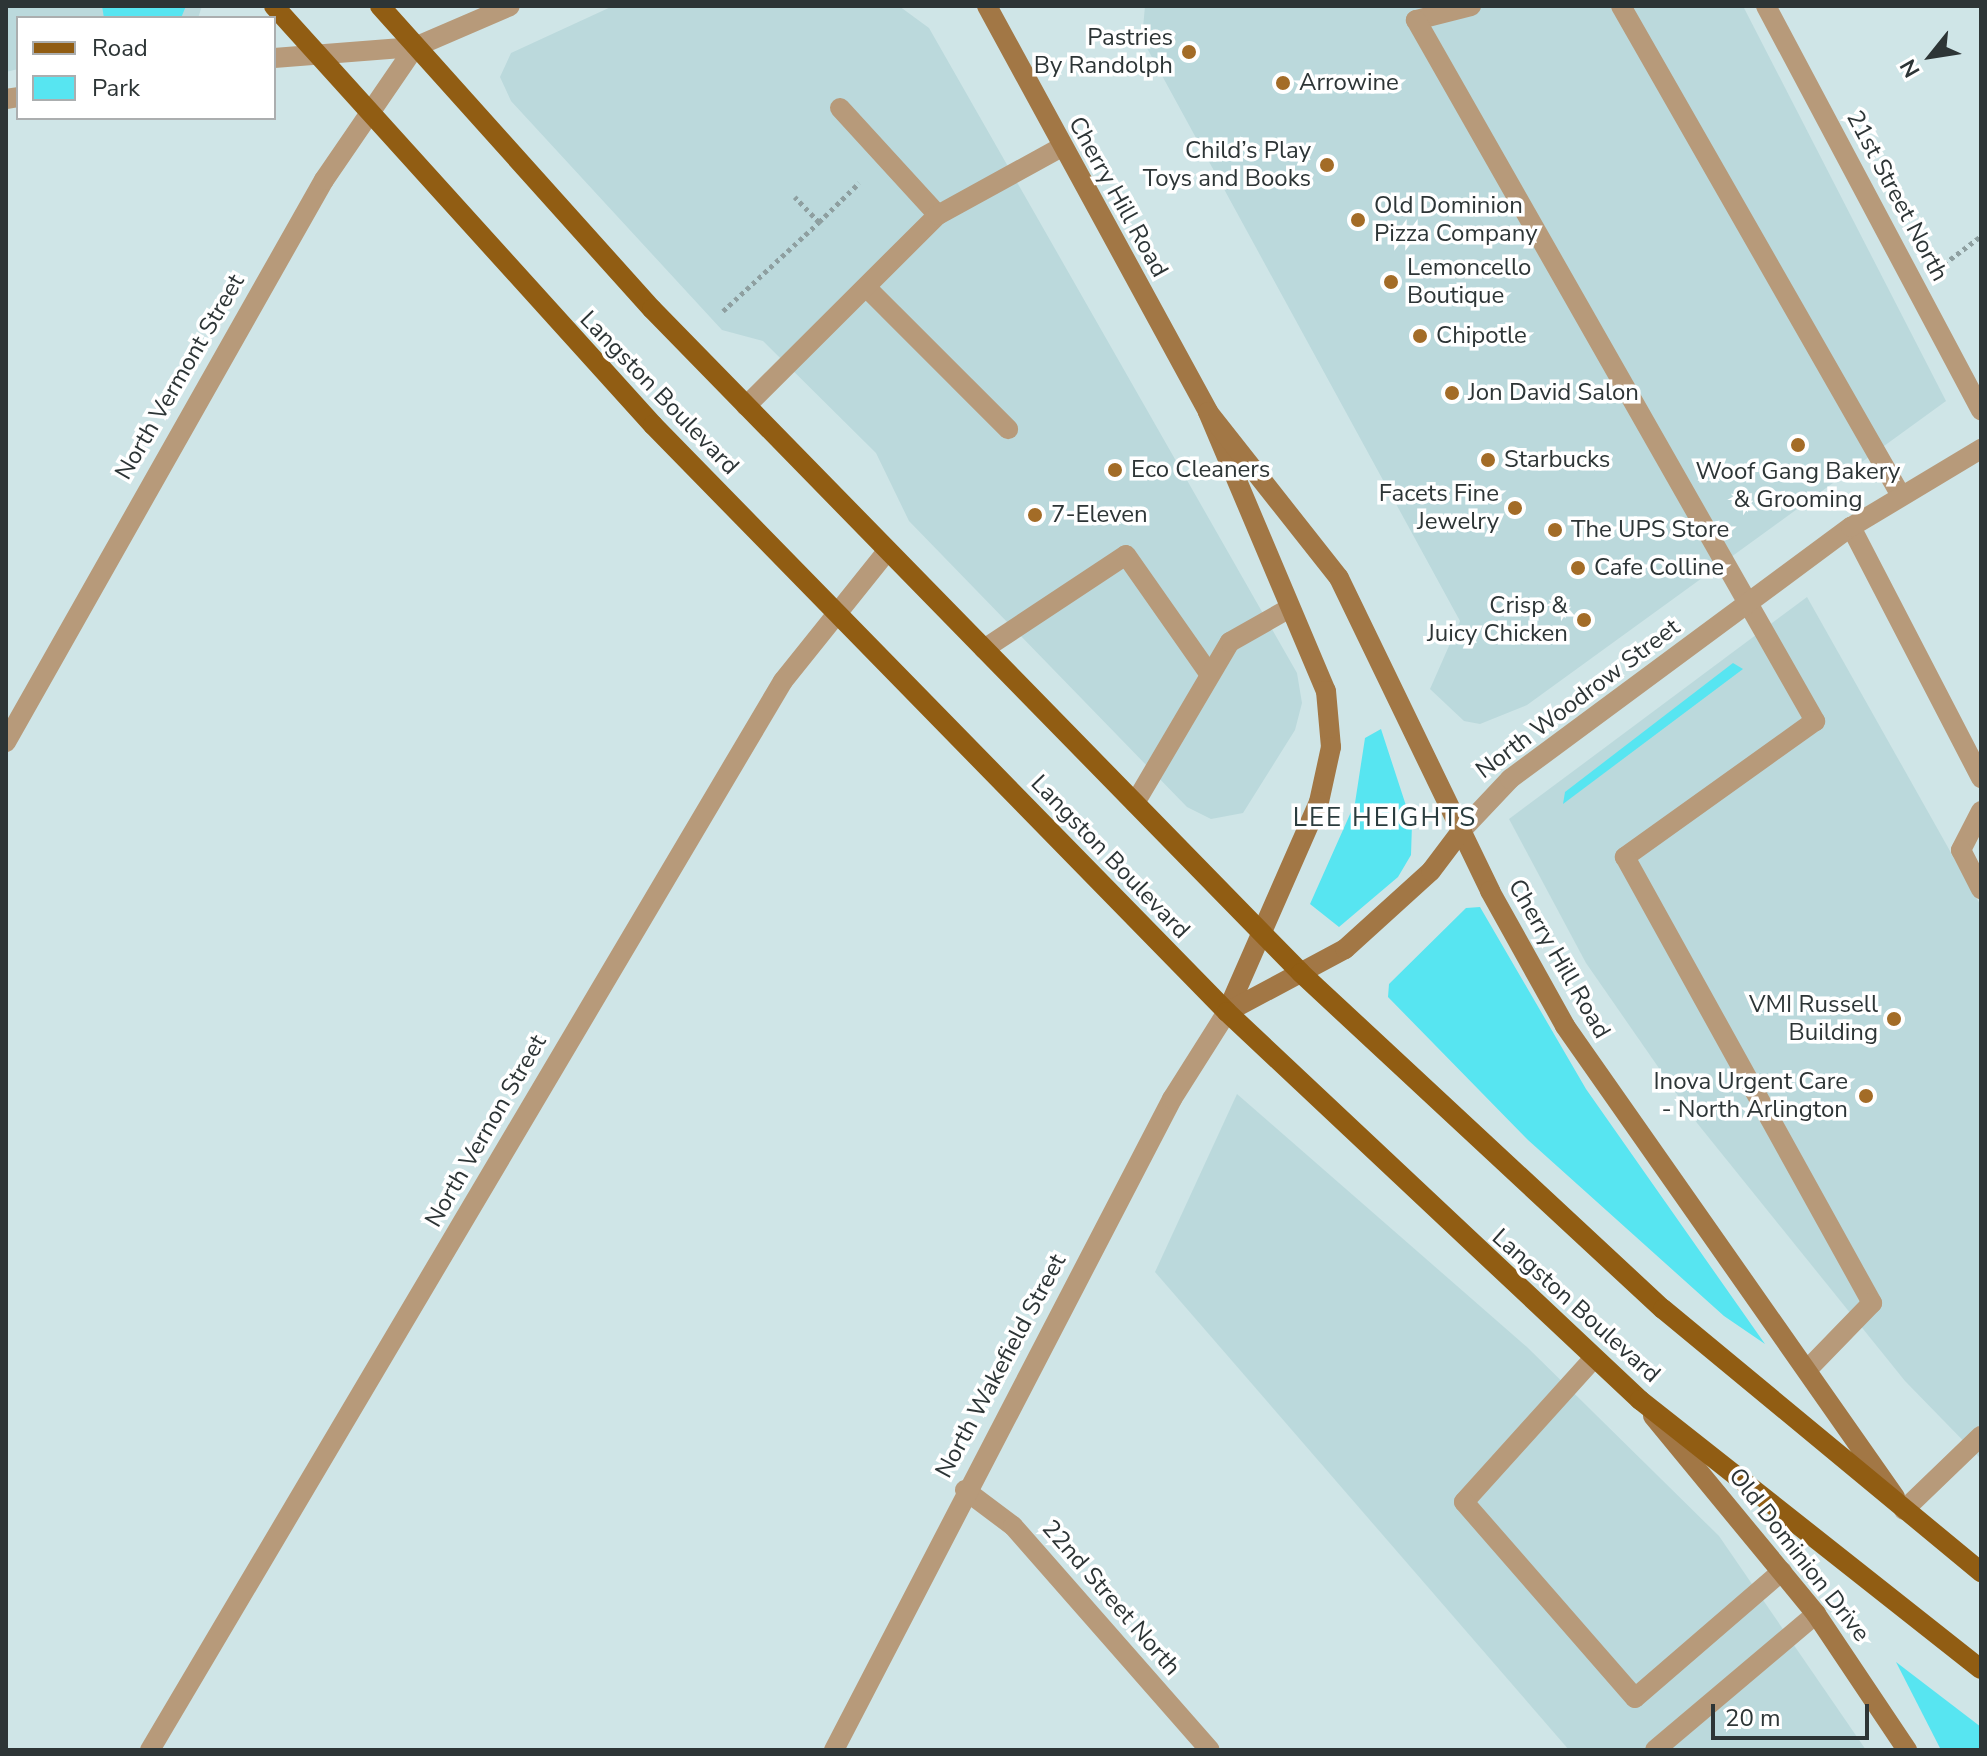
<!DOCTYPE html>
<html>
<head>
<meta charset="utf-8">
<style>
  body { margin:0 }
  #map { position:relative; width:1987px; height:1756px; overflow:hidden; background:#cfe5e7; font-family:"Nunito Sans",sans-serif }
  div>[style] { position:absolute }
  .built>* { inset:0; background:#bbd9dc }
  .green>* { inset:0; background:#57e5f1 }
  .path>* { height:5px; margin-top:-2.5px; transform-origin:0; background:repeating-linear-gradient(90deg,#8e9fa0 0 4px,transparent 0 8px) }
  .lane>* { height:20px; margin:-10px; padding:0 10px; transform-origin:10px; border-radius:10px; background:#b79a7a }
  .street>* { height:20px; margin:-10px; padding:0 10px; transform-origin:10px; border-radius:10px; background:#b79a7a }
  .secondary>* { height:20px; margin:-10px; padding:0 10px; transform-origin:10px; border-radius:10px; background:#a27745 }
  .primary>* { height:20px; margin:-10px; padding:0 10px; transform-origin:10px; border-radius:10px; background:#915d13 }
  .dots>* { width:22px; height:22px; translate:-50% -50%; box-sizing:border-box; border:4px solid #fff; border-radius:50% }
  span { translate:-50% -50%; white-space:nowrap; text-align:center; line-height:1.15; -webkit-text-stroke:7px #fff; paint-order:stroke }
  .poi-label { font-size:24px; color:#2d3536 }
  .right { translate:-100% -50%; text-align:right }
  .left { translate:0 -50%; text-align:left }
  .street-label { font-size:24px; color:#2d3536 }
  .neighbourhood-label { font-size:26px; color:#2a3c3e; letter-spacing:2px }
  .frame { position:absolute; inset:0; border:8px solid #2d3536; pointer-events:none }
  .legend { position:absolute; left:16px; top:16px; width:260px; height:104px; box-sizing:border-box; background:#fff; border:2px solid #abaeaf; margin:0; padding:10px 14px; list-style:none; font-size:24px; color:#2d3536 }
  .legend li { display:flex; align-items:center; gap:16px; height:40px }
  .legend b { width:40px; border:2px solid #abaeaf }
  .north { position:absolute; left:1891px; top:16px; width:80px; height:80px; -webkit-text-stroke:6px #fff; paint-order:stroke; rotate:240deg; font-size:22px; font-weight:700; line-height:32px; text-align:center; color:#2d3536 }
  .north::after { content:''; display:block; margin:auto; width:28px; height:36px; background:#2d3536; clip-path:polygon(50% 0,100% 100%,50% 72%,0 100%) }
  .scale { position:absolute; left:1711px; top:1704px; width:158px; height:36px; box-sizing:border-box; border:4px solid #2d3536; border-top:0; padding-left:10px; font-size:24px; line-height:28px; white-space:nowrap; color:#2d3536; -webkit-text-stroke:6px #fff; paint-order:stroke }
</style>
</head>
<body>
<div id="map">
  <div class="built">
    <div style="clip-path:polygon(6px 6px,202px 6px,198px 18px,18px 18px,18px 69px,6px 72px)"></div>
    <div style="clip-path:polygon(613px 6px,899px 6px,929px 28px,1297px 673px,1302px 703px,1295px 730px,1243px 813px,1211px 819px,1187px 807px,909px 521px,876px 453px,763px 341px,722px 330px,511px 101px,500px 77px,511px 53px)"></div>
    <div style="clip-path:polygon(1145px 6px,1743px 6px,1946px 401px,1527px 705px,1480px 724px,1464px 721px,1430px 689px,1460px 621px,1142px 39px)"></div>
    <div style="clip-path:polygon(1807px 597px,1981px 906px,1981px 1459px,1905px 1381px,1697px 1123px,1586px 963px,1509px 819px)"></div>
    <div style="clip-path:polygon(1237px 1094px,1527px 1347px,1719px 1536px,1866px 1750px,1569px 1750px,1155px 1272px)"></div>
  </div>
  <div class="green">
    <div style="clip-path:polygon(102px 6px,186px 6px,181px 18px,104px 18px)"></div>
    <div style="clip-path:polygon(1733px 663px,1743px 669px,1563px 804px,1565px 792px)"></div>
    <div style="clip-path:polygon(1381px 729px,1412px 824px,1411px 855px,1398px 877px,1339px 927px,1310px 904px,1355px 803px,1365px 738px)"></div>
    <div style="clip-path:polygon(1480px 907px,1586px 1089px,1765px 1344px,1724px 1316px,1528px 1140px,1388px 997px,1389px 984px,1466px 908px)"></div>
    <div style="clip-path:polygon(1896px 1662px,1981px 1727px,1981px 1750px,1941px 1750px)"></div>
  </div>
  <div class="path">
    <div style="left:819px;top:222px;width:56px;rotate:-44.3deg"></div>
    <div style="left:1944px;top:264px;width:46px;rotate:-37.1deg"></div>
    <div style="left:723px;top:311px;width:131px;rotate:-42.8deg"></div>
    <div style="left:819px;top:222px;width:35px;rotate:-134deg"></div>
  </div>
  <div class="lane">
    <div style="left:1471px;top:6px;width:57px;rotate:165.7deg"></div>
    <div style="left:1416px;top:20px;width:807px;rotate:60.35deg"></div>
    <div style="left:1815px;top:721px;width:234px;rotate:144.4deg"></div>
    <div style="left:1625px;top:857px;width:510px;rotate:61.02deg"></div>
    <div style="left:1872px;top:1303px;width:92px;rotate:134.1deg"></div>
    <div style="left:1621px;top:6px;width:562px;rotate:60.24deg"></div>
    <div style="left:1766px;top:6px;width:458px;rotate:62deg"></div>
    <div style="left:840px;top:108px;width:145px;rotate:47.5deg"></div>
    <div style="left:866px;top:287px;width:201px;rotate:45deg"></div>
    <div style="left:746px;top:406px;width:271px;rotate:-44.9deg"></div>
    <div style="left:938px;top:215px;width:139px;rotate:-28.8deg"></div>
    <div style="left:1851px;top:527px;width:283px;rotate:62.6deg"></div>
    <div style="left:984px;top:649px;width:170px;rotate:-33.5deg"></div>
    <div style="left:1126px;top:555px;width:146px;rotate:55deg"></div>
    <div style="left:1135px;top:803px;width:187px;rotate:-59.5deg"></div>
    <div style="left:1230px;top:642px;width:67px;rotate:-29.6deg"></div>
    <div style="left:1981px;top:811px;width:44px;rotate:117.1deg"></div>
    <div style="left:1961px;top:850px;width:44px;rotate:62.9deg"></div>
    <div style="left:1594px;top:1358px;width:194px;rotate:132.1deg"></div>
    <div style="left:1464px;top:1502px;width:260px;rotate:48.9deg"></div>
    <div style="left:1635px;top:1698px;width:194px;rotate:-40.8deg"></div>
    <div style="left:1904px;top:1510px;width:107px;rotate:-43.9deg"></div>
    <div style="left:1655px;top:1750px;width:211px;rotate:-40.2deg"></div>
  </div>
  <div class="street">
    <div style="left:274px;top:58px;width:141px;rotate:-4.5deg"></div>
    <div style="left:415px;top:47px;width:103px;rotate:-23.3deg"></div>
    <div style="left:6px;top:99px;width:12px;rotate:-9deg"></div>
    <div style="left:6px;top:742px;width:646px;rotate:-60.5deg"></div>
    <div style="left:324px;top:180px;width:161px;rotate:-55.6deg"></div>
    <div style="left:1462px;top:830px;width:70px;rotate:-46.7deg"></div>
    <div style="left:1510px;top:779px;width:424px;rotate:-36.5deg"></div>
    <div style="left:1851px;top:527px;width:152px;rotate:-31deg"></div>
    <div style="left:965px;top:1490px;width:60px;rotate:36.9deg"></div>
    <div style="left:1013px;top:1526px;width:298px;rotate:48.7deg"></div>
    <div style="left:150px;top:1750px;width:1242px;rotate:-59.37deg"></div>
    <div style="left:783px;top:681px;width:166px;rotate:-51.3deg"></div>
    <div style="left:834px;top:1750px;width:734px;rotate:-62.56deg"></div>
    <div style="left:1172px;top:1099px;width:103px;rotate:-57.7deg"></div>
  </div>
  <div class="secondary">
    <div style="left:987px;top:6px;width:462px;rotate:61.4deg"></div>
    <div style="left:1208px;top:412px;width:303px;rotate:67.1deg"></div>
    <div style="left:1326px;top:691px;width:56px;rotate:84.9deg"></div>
    <div style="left:1331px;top:747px;width:56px;rotate:102.3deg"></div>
    <div style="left:1319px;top:802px;width:229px;rotate:113.7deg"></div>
    <div style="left:1208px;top:412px;width:211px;rotate:51.7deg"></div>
    <div style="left:1339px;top:578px;width:348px;rotate:64.2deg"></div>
    <div style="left:1490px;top:891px;width:154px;rotate:60.9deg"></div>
    <div style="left:1565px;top:1026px;width:575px;rotate:54.98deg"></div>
    <div style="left:1227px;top:1012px;width:134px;rotate:-28.1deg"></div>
    <div style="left:1345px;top:949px;width:116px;rotate:-42.2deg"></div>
    <div style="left:1431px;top:871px;width:51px;rotate:-52.9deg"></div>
    <div style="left:1653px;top:1416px;width:256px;rotate:50.5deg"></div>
    <div style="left:1816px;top:1614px;width:164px;rotate:56.2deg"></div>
  </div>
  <div class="primary">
    <div style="left:274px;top:6px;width:565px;rotate:47.87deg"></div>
    <div style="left:653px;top:425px;width:821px;rotate:45.64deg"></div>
    <div style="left:1227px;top:1012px;width:567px;rotate:43.21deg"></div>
    <div style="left:1640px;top:1400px;width:434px;rotate:38.3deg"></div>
    <div style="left:380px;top:6px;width:407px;rotate:48.1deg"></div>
    <div style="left:652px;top:309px;width:928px;rotate:45.65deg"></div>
    <div style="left:1301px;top:973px;width:494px;rotate:42.9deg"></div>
    <div style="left:1663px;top:1309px;width:413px;rotate:39.6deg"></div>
  </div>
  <div class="dots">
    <div style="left:1189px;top:52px;background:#a36c27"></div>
    <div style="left:1283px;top:83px;background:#a36c27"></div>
    <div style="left:1327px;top:165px;background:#a36c27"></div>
    <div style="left:1358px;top:220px;background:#a36c27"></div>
    <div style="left:1391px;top:282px;background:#a36c27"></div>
    <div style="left:1420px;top:336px;background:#a36c27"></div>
    <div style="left:1452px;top:393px;background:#a36c27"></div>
    <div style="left:1798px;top:445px;background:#a36c27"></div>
    <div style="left:1488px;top:460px;background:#a36c27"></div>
    <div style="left:1115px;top:470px;background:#a36c27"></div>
    <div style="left:1515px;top:508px;background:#a36c27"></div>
    <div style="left:1035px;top:515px;background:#a36c27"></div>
    <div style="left:1555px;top:530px;background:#a36c27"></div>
    <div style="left:1578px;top:568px;background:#a36c27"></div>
    <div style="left:1584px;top:620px;background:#a36c27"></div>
    <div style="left:1894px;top:1019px;background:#a36c27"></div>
    <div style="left:1866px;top:1096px;background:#a36c27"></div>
  </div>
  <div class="poi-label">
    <span class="right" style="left:1173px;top:52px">Pastries<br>By Randolph</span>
    <span class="left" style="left:1299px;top:83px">Arrowine</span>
    <span class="right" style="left:1311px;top:165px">Child’s Play<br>Toys and Books</span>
    <span class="left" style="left:1374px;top:220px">Old Dominion<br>Pizza Company</span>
    <span class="left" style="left:1407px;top:282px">Lemoncello<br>Boutique</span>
    <span class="left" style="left:1436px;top:336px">Chipotle</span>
    <span class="left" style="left:1468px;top:393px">Jon David Salon</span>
    <span class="left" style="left:1504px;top:460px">Starbucks</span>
    <span class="left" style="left:1131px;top:470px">Eco Cleaners</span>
    <span style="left:1798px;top:486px">Woof Gang Bakery<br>&amp; Grooming</span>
    <span class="right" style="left:1499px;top:508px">Facets Fine<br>Jewelry</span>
    <span class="left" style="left:1051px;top:515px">7-Eleven</span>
    <span class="left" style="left:1571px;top:530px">The UPS Store</span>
    <span class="left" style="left:1594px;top:568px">Cafe Colline</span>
    <span class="right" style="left:1568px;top:620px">Crisp &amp;<br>Juicy Chicken</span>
    <span class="right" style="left:1878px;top:1019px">VMI Russell<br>Building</span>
    <span class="right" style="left:1848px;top:1096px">Inova Urgent Care<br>- North Arlington</span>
  </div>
  <div class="street-label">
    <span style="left:1897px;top:196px;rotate:62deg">21st Street North</span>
    <span style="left:1118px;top:197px;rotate:61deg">Cherry Hill Road</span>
    <span style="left:180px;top:377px;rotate:-60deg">North Vermont Street</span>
    <span style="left:659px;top:393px;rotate:46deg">Langston Boulevard</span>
    <span style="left:1578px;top:699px;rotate:-37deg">North Woodrow Street</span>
    <span style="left:1110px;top:857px;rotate:46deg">Langston Boulevard</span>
    <span style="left:1559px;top:959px;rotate:60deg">Cherry Hill Road</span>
    <span style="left:486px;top:1131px;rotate:-60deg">North Vernon Street</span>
    <span style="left:1576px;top:1306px;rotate:42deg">Langston Boulevard</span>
    <span style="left:1001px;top:1366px;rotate:-62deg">North Wakefield Street</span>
    <span style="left:1799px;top:1555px;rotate:52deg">Old Dominion Drive</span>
    <span style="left:1111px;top:1598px;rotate:49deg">22nd Street North</span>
  </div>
  <div class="neighbourhood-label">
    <span style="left:1385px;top:818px">LEE HEIGHTS</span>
  </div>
  <div class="frame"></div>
  <ul class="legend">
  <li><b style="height:10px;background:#915d13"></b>Road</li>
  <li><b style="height:22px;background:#57e5f1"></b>Park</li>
  </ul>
  <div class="north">N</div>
  <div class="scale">20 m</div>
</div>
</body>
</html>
